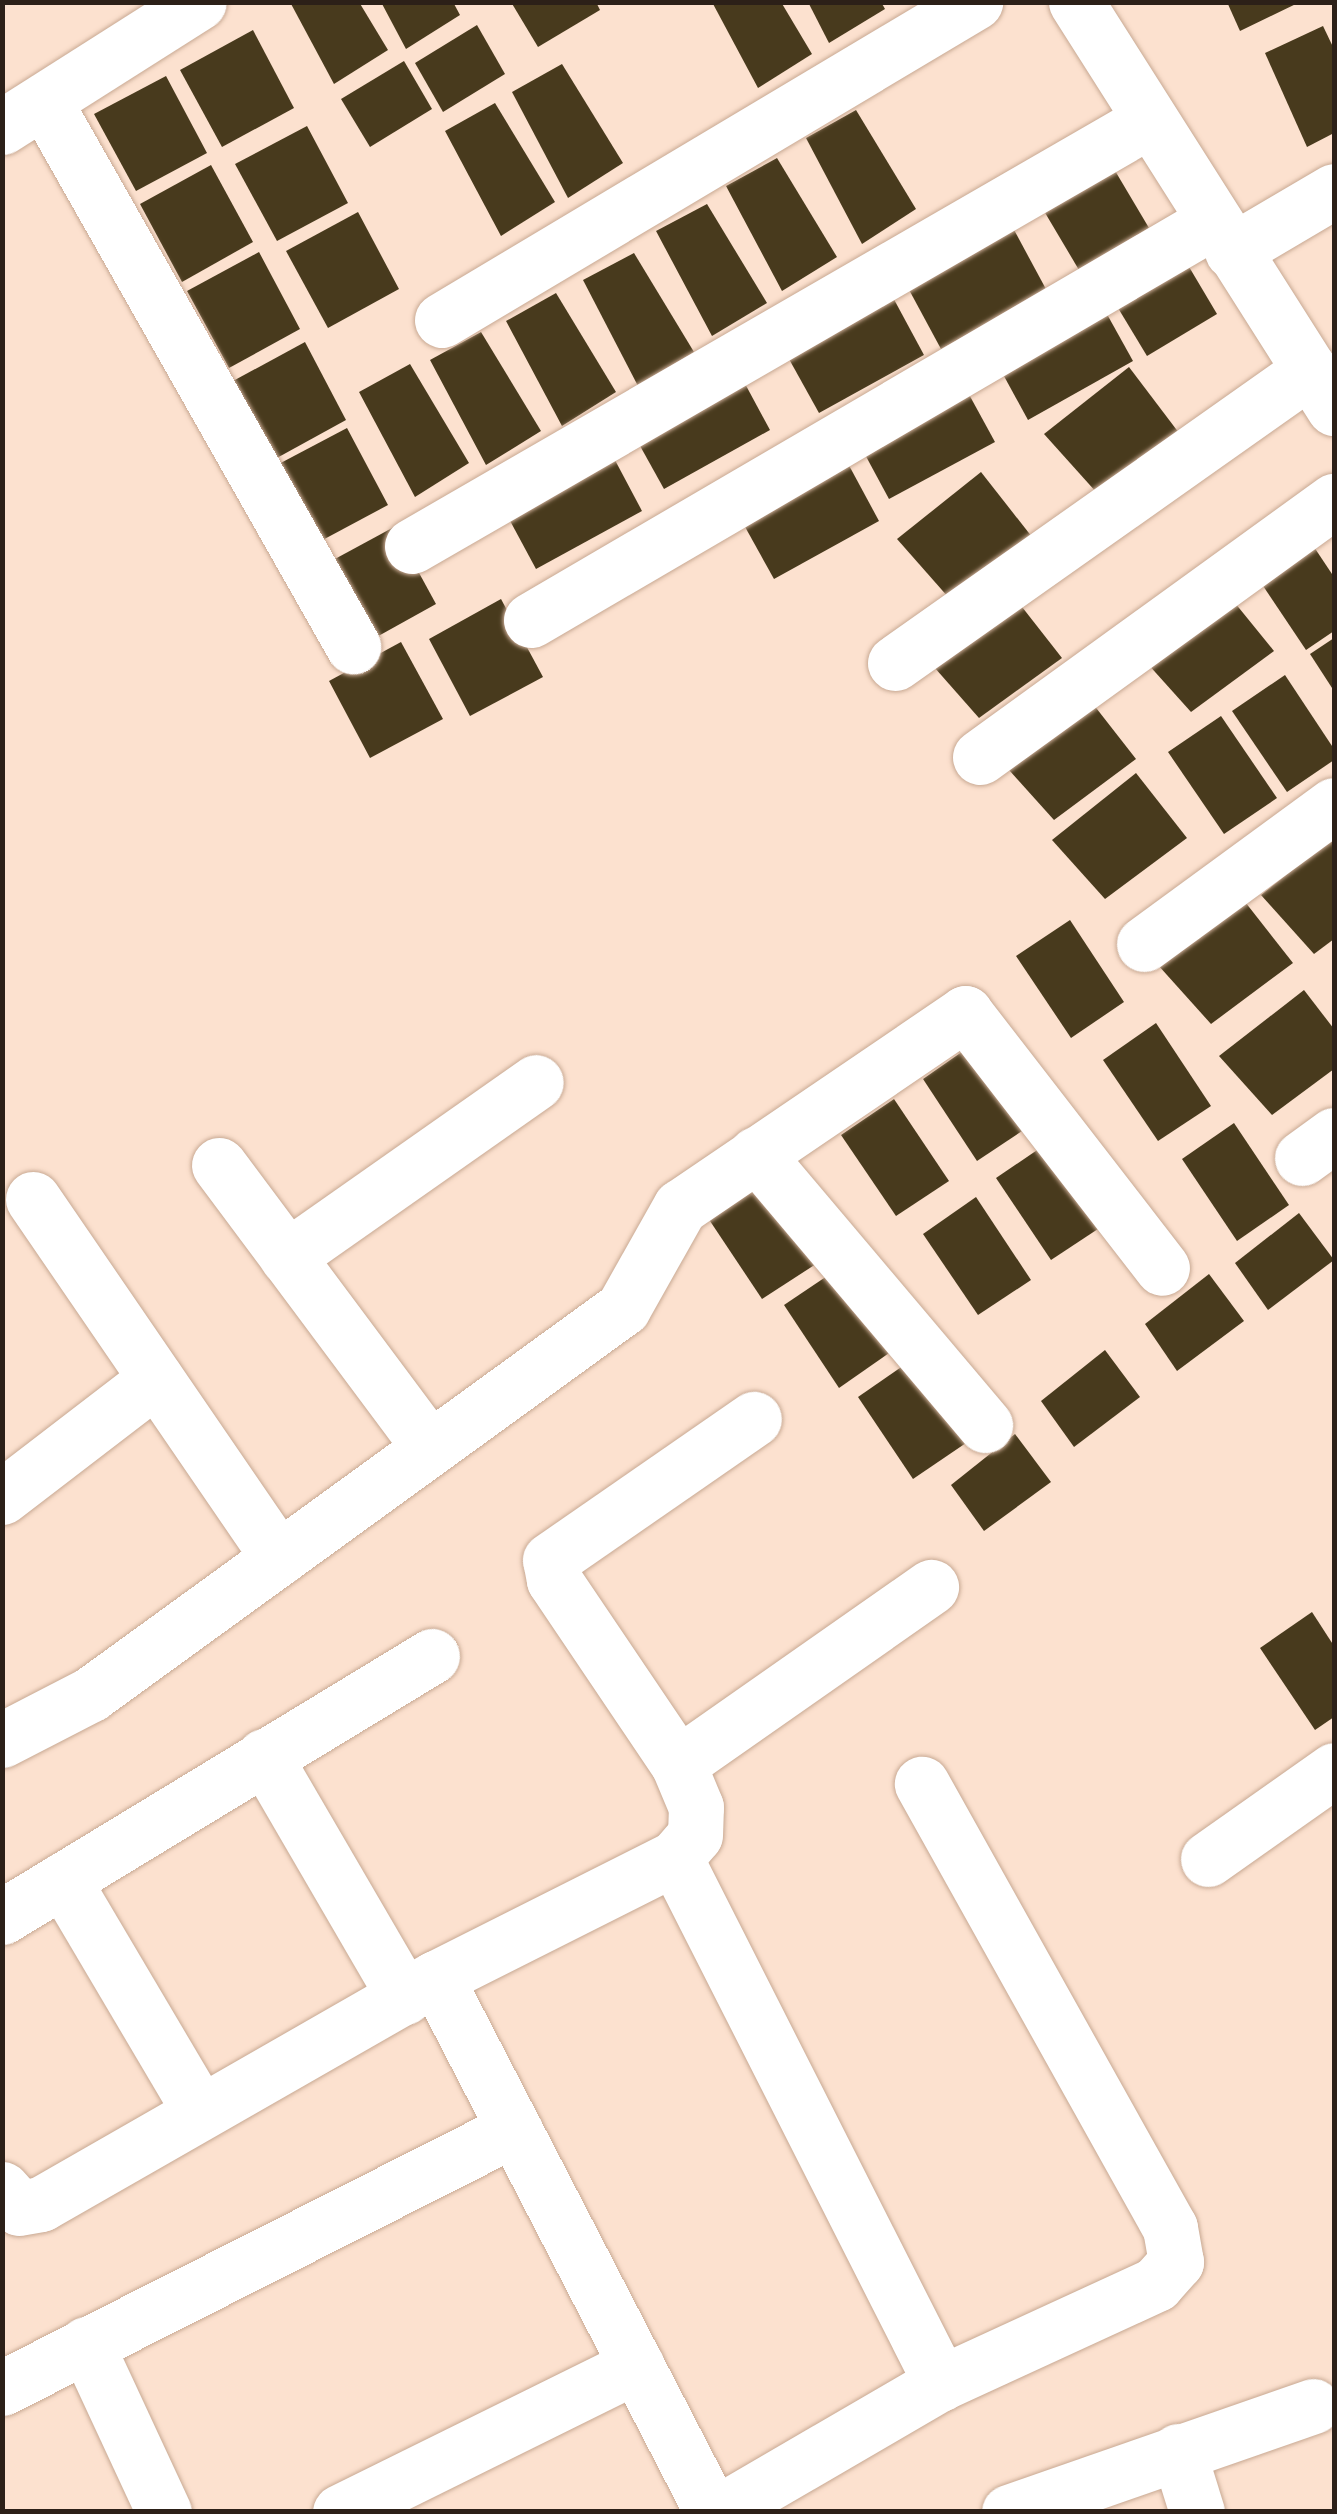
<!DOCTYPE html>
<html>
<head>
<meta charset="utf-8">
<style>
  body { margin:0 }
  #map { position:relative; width:1337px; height:2514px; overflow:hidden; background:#fce1cf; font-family:Ubuntu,sans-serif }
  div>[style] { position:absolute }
  .building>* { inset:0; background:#483a1d }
  .roads { filter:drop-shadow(0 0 2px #c8a993) drop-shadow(0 0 2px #c8a993) }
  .street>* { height:55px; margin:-27.5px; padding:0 27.5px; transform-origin:27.5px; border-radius:27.5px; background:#fff }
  span { translate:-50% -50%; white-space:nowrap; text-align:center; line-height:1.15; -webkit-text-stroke:10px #fff1e8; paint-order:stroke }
  .frame { position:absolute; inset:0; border:5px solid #2c2018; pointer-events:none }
</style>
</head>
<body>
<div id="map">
  <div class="building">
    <div style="clip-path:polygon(290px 2px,359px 2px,388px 50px,334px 84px)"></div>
    <div style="clip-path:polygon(381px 2px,453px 2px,460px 15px,406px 49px)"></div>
    <div style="clip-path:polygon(511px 2px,596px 2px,600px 10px,538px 47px)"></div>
    <div style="clip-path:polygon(712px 2px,781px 2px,812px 54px,758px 88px)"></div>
    <div style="clip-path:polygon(808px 2px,881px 2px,885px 9px,829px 43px)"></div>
    <div style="clip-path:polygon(1227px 2px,1300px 2px,1240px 31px)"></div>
    <div style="clip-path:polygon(477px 25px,505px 74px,443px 112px,415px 63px)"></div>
    <div style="clip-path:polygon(1323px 26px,1334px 49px,1334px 133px,1307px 147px,1265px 53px)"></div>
    <div style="clip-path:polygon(253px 30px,294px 108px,222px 147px,180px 70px)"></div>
    <div style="clip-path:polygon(404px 61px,432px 109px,370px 147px,341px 99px)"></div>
    <div style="clip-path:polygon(562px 64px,623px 163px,568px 198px,512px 92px)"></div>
    <div style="clip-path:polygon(166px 76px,207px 153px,136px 191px,94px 114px)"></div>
    <div style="clip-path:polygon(495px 103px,555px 202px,501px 236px,445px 131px)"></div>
    <div style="clip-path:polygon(856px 110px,916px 209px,862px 244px,806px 138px)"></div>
    <div style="clip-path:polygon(307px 126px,348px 203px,277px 241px,235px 164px)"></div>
    <div style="clip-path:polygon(777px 158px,837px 257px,782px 291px,726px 186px)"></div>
    <div style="clip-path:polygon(211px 165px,253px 242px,182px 282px,140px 204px)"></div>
    <div style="clip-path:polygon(1114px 169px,1149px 228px,1079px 270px,1044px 211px)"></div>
    <div style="clip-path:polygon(707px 204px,767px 303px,712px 336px,656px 231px)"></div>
    <div style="clip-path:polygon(358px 212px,399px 289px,328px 328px,286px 251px)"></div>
    <div style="clip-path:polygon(1013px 228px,1047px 291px,941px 349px,907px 286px)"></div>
    <div style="clip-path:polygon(259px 252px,300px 329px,229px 368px,187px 291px)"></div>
    <div style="clip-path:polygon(634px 253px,694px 352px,638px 386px,583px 280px)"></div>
    <div style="clip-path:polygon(1182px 255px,1217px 314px,1147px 356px,1112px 298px)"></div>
    <div style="clip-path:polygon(890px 292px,924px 355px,819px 413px,784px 350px)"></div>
    <div style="clip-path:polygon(556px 293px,616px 392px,562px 426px,506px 321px)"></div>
    <div style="clip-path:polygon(1098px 298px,1133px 361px,1028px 420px,993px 356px)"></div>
    <div style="clip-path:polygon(481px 332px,541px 431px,486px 465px,430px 360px)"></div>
    <div style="clip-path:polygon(305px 342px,346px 420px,275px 459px,233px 381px)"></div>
    <div style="clip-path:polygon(410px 364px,469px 463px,415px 497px,359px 392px)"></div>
    <div style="clip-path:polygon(736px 367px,770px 430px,664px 489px,629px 426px)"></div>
    <div style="clip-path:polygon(1129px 367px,1179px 433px,1097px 493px,1044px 434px)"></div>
    <div style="clip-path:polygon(960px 378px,995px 442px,889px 499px,855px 436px)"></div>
    <div style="clip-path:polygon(347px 428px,388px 505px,317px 543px,275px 466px)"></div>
    <div style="clip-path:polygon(608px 447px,642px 511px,536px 569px,502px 506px)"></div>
    <div style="clip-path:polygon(845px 458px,879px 521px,774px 579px,739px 516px)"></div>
    <div style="clip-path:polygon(981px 472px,1032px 537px,949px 598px,897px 539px)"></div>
    <div style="clip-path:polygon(394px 527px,436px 604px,364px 644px,322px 566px)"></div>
    <div style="clip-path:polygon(1304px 532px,1334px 577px,1334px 631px,1306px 650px,1251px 568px)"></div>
    <div style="clip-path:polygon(1222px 587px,1274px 651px,1191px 712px,1138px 653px)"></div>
    <div style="clip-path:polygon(1011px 593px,1062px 658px,979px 718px,927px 659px)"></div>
    <div style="clip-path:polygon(501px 599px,543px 677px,470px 716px,429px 639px)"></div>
    <div style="clip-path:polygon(1334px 638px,1334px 691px,1310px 654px)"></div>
    <div style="clip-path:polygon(401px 642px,443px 719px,370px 758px,329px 681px)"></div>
    <div style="clip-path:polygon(1285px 675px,1334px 749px,1334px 760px,1287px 792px,1232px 711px)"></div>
    <div style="clip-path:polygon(1086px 695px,1136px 759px,1054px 820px,1001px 761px)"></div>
    <div style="clip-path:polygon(1221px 716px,1277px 798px,1224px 834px,1168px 752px)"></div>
    <div style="clip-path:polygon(1136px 773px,1187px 838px,1105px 899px,1052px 840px)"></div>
    <div style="clip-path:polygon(1334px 837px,1334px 939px,1314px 954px,1261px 895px)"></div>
    <div style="clip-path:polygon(1242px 898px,1293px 963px,1211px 1024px,1158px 965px)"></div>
    <div style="clip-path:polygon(1070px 920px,1124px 1002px,1071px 1038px,1016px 956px)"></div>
    <div style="clip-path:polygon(1304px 990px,1334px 1029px,1334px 1069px,1272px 1115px,1219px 1056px)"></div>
    <div style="clip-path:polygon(1156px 1023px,1211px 1106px,1158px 1141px,1103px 1060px)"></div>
    <div style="clip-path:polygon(976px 1042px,1031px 1125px,977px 1161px,923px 1079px)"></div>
    <div style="clip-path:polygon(894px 1099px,949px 1181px,896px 1216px,841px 1135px)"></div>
    <div style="clip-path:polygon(1234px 1123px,1289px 1205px,1237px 1241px,1182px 1159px)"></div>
    <div style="clip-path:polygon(1049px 1142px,1104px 1225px,1051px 1260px,996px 1178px)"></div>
    <div style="clip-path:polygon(761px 1182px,816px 1264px,762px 1299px,708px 1218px)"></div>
    <div style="clip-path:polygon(976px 1197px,1031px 1280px,978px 1315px,923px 1234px)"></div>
    <div style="clip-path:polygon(1299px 1213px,1334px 1260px,1268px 1310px,1235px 1263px)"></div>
    <div style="clip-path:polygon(836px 1270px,892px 1351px,839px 1388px,784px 1305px)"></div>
    <div style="clip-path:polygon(1209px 1274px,1244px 1321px,1177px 1371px,1145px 1324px)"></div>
    <div style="clip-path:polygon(1105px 1350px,1140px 1397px,1074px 1447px,1041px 1401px)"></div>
    <div style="clip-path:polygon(910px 1361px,966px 1443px,913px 1479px,858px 1397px)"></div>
    <div style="clip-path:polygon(1015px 1434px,1051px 1482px,984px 1531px,951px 1485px)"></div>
    <div style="clip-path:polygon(1312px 1612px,1334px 1646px,1334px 1717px,1315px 1730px,1260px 1648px)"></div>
  </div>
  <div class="roads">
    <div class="street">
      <div style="left:1076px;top:2px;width:481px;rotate:57.6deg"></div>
      <div style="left:44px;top:101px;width:627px;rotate:60.45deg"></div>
      <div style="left:2px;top:127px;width:233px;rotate:-32.4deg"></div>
      <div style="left:1232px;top:251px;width:118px;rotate:-30.5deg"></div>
      <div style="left:442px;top:320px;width:621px;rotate:-30.82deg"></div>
      <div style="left:412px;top:546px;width:850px;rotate:-30deg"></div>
      <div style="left:531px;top:620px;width:789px;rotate:-30.3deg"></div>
      <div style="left:895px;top:663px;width:508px;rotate:-35.22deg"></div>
      <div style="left:980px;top:757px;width:437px;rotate:-35.9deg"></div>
      <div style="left:1144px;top:944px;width:235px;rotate:-36.2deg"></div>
      <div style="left:756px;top:1154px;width:355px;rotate:49.8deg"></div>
      <div style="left:1302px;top:1158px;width:39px;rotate:-36deg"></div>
      <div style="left:219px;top:1165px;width:353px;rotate:53.3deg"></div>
      <div style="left:33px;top:1199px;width:435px;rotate:55.6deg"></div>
      <div style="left:287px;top:1257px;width:304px;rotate:-35.1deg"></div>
      <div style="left:2px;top:1497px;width:194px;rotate:-37.5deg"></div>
      <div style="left:2px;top:1740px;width:100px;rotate:-27.3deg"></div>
      <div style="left:91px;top:1694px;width:657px;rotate:-35.96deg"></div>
      <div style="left:623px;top:1308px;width:116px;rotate:-60.6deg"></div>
      <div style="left:680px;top:1207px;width:345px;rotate:-34.2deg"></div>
      <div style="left:965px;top:1013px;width:322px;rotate:52.3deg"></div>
      <div style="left:264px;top:1756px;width:279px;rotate:59.8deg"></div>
      <div style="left:678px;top:1764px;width:309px;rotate:-35deg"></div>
      <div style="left:675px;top:1858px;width:589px;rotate:63.13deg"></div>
      <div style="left:1208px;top:1859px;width:154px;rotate:-35.2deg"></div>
      <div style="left:63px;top:1880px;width:269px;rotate:59.4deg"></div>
      <div style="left:2px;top:1917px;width:503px;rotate:-31.26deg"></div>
      <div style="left:436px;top:1978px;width:601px;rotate:62.67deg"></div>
      <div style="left:2px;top:2189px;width:25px;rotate:48deg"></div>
      <div style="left:19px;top:2208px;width:22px;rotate:-10deg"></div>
      <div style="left:41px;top:2204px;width:455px;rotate:-29.8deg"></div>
      <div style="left:436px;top:1978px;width:267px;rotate:-26.7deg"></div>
      <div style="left:675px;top:1858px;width:30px;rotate:-49deg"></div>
      <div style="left:695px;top:1835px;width:28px;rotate:-88deg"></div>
      <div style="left:696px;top:1807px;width:47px;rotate:-112.7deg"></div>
      <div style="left:678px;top:1764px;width:222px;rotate:-124deg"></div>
      <div style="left:554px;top:1580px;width:20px;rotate:-101deg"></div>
      <div style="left:550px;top:1560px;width:248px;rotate:-34.7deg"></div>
      <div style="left:86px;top:2344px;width:185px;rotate:65.1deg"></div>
      <div style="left:2px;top:2388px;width:574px;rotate:-26.83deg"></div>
      <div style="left:1178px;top:2451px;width:64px;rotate:72.7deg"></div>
      <div style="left:340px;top:2512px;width:331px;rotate:-26.3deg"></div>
      <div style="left:719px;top:2512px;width:257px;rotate:-30.2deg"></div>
      <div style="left:941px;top:2383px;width:237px;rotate:-24.7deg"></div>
      <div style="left:1156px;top:2284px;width:30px;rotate:-48deg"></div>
      <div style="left:1176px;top:2262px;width:35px;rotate:-100deg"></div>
      <div style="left:1170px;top:2228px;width:509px;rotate:-119.19deg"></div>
      <div style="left:1009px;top:2512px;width:322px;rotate:-19.2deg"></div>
    </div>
  </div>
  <div class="frame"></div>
</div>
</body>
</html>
